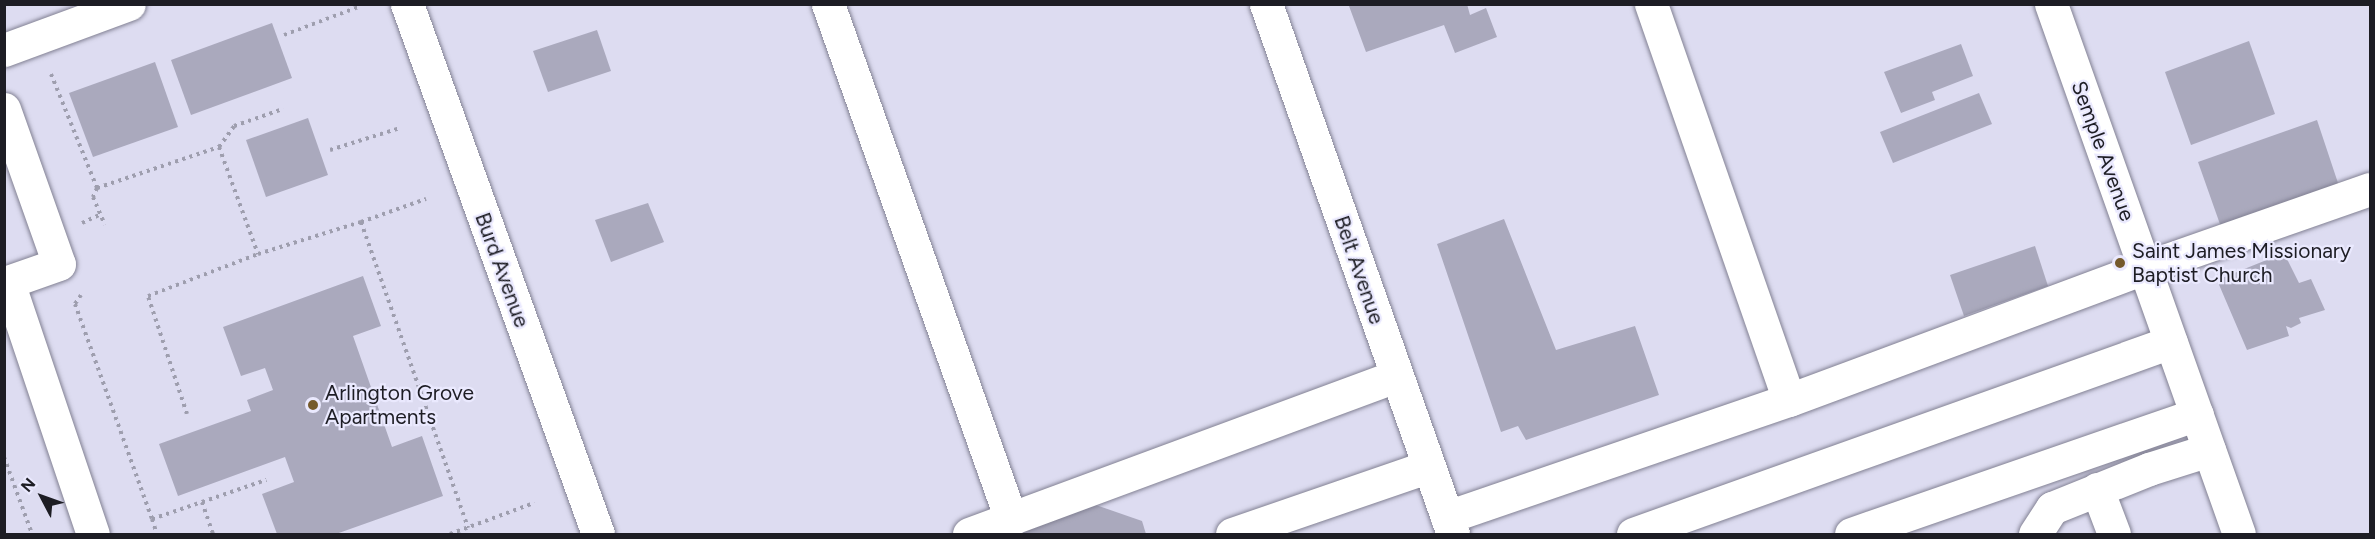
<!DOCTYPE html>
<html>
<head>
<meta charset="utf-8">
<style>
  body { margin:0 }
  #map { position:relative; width:2375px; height:539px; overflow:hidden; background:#dddcf1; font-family:Figtree,sans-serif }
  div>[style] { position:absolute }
  .building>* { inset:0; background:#aaa9bd }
  .path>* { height:4px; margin-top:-2px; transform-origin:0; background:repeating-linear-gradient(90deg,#9e9eae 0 3px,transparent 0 7.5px) }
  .roads { filter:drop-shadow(0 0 2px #828193) drop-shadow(0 0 2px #828193) }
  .minor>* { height:33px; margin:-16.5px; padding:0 16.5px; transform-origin:16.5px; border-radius:16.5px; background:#fff }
  .dots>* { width:16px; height:16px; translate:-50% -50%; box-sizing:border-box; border:3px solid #eae9fe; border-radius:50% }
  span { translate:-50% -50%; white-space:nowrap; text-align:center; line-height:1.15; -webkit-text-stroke:4.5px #eae9fe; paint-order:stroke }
  .street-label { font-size:21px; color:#1d1d24 }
  .poi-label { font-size:21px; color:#1d1d24 }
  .left { translate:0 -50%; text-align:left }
  .frame { position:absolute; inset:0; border:6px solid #1d1d24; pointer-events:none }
  .north { position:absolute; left:12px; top:467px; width:60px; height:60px; -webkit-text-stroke:4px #eae9fe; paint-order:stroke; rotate:311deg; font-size:16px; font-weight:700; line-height:24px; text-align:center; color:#1d1d24 }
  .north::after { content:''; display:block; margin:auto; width:21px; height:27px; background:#1d1d24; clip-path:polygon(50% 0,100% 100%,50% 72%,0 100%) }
</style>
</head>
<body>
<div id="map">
  <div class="building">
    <div style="clip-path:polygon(1353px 4px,1467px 4px,1470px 15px,1486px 8px,1497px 37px,1455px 53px,1444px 25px,1366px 52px,1349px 6px)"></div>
    <div style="clip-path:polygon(272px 23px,292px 78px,191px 115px,171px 60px)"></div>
    <div style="clip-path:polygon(597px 30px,611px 71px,548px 92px,533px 51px)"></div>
    <div style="clip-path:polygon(2249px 41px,2275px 114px,2191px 145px,2165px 72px)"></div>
    <div style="clip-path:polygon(1961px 44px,1973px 76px,1932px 92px,1935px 100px,1901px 113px,1884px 72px)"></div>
    <div style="clip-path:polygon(155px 62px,178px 127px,93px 157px,69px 93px)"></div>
    <div style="clip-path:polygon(1979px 93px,1992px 124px,1893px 163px,1880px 132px)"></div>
    <div style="clip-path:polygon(308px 118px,328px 175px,266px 197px,246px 140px)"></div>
    <div style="clip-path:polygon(2317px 120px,2339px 186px,2221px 227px,2198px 162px)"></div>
    <div style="clip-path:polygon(648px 203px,664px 242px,611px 262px,595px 220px)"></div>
    <div style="clip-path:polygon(1504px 219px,1556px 350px,1635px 326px,1659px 395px,1526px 440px,1518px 426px,1501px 432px,1437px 244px)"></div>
    <div style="clip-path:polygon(2035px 246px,2048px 286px,1964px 316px,1950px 275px)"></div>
    <div style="clip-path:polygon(2274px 257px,2286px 257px,2299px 283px,2311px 279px,2325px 310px,2299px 318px,2301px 323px,2291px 328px,2286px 326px,2289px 336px,2247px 350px,2217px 280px)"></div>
    <div style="clip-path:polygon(363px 276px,381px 326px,353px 336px,392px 447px,422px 436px,443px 496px,336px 534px,277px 534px,262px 494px,294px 482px,285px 457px,178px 496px,159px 444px,251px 411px,247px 400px,273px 390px,265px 368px,241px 376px,223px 327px)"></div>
    <div style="clip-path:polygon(1093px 504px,1142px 521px,1146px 534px,1006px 534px)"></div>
  </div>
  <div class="path">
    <div style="left:284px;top:35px;width:79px;rotate:-20.7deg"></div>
    <div style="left:51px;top:74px;width:123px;rotate:68deg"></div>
    <div style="left:97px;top:188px;width:129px;rotate:-18.6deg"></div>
    <div style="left:219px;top:147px;width:114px;rotate:70deg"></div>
    <div style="left:258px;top:254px;width:108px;rotate:-17.3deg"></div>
    <div style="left:361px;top:222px;width:324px;rotate:70.7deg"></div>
    <div style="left:219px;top:147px;width:26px;rotate:-54deg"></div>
    <div style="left:234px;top:126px;width:52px;rotate:-19.1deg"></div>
    <div style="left:330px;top:150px;width:73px;rotate:-17.4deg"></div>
    <div style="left:97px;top:188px;width:10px;rotate:114deg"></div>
    <div style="left:93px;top:197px;width:30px;rotate:67deg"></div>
    <div style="left:361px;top:222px;width:69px;rotate:-19.5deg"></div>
    <div style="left:82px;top:223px;width:21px;rotate:-25deg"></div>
    <div style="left:81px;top:295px;width:11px;rotate:124deg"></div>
    <div style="left:75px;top:304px;width:228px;rotate:70.3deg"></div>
    <div style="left:152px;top:519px;width:53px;rotate:-18.8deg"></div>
    <div style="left:202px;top:502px;width:34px;rotate:71deg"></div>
    <div style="left:187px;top:414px;width:124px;rotate:-108.3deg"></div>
    <div style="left:148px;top:296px;width:118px;rotate:-20.9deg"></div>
    <div style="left:4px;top:457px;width:82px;rotate:70deg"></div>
    <div style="left:202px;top:502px;width:68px;rotate:-19deg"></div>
    <div style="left:152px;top:519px;width:16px;rotate:72deg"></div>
    <div style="left:450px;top:534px;width:90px;rotate:-20.3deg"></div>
  </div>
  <div class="roads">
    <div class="minor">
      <div style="left:407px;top:4px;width:563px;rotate:70.18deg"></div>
      <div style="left:828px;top:4px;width:547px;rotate:70.44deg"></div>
      <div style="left:1266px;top:4px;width:562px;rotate:70.57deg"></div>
      <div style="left:1651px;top:4px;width:419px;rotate:70.8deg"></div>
      <div style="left:2051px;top:4px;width:562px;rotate:70.47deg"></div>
      <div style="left:4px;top:50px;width:133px;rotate:-20.2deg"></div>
      <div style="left:4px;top:109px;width:164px;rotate:70.5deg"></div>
      <div style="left:59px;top:264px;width:54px;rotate:160.6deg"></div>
      <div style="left:8px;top:282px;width:266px;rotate:71.4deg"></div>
      <div style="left:2097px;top:489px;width:48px;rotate:69.3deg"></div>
      <div style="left:1447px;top:517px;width:361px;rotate:-18.9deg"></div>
      <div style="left:1789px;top:400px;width:379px;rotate:-20.4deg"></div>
      <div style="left:2144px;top:268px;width:239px;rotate:-19.3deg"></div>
      <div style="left:969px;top:534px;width:455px;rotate:-20.3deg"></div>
      <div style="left:1232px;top:534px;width:208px;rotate:-19deg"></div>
      <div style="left:1633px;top:534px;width:571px;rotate:-19.64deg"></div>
      <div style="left:1851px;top:534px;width:366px;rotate:-19.1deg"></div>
      <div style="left:2035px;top:534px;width:31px;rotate:-57deg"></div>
      <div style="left:2052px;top:508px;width:105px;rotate:-21.9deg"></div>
      <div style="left:2149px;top:469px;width:63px;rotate:-17.6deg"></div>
    </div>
  </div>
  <div class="dots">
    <div style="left:2120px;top:263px;background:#755a2c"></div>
    <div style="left:313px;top:405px;background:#755a2c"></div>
  </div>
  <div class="street-label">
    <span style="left:2103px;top:151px;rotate:70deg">Semple Avenue</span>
    <span style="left:502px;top:270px;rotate:70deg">Burd Avenue</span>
    <span style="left:1359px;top:270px;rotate:71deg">Belt Avenue</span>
  </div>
  <div class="poi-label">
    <span class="left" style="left:2132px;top:263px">Saint James Missionary<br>Baptist Church</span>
    <span class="left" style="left:325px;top:405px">Arlington Grove<br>Apartments</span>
  </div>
  <div class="frame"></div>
  <div class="north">N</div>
</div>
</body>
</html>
